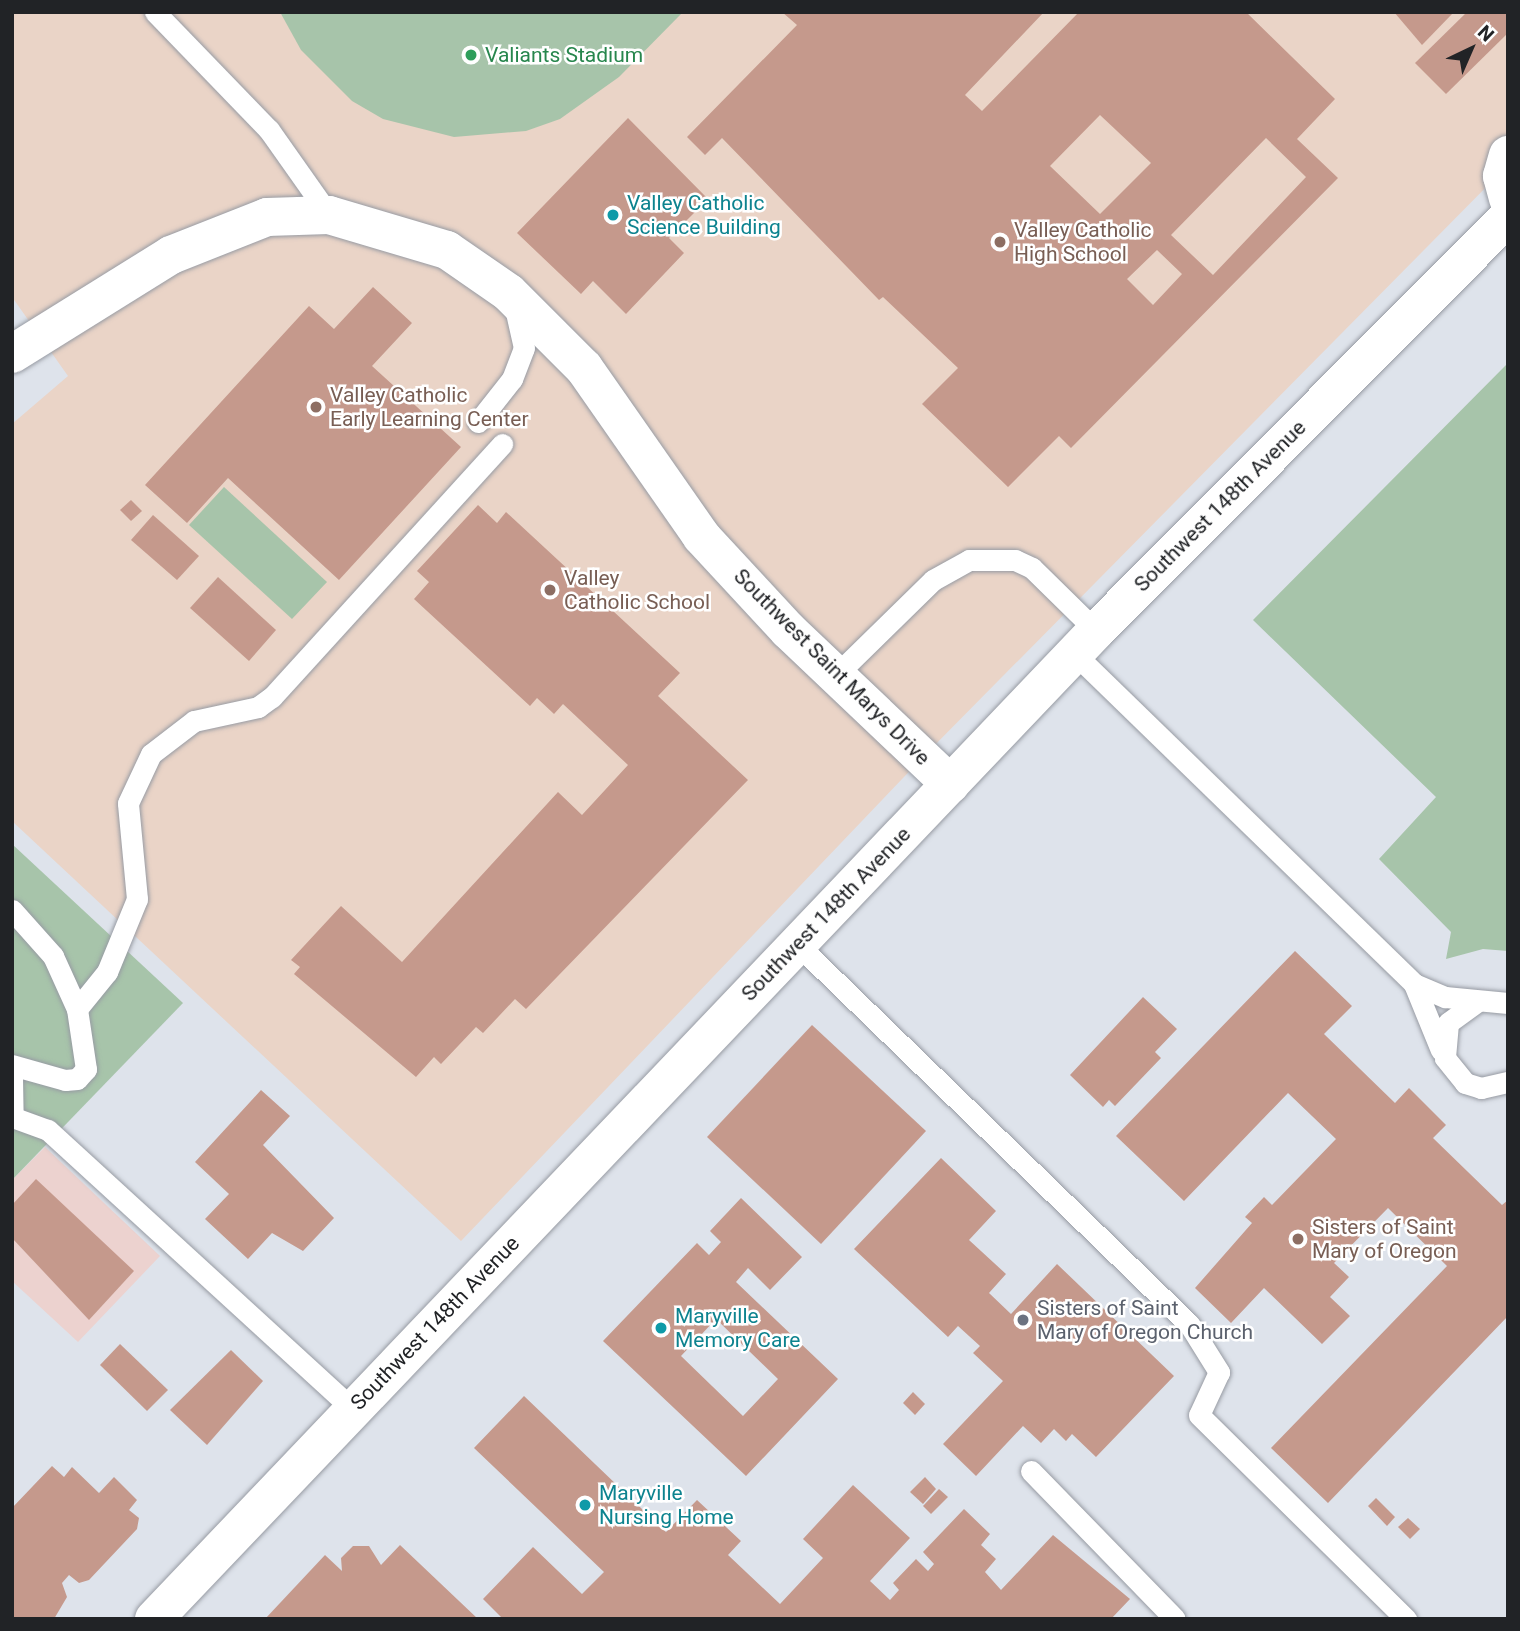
<!DOCTYPE html>
<html>
<head>
<meta charset="utf-8">
<style>
  body { margin:0 }
  #map { position:relative; width:1520px; height:1631px; overflow:hidden; background:#dee3eb; font-family:Roboto,sans-serif }
  div>[style] { position:absolute }
  .commercial>* { inset:0; background:#ecd2cf }
  .education>* { inset:0; background:#ead4c7 }
  .green>* { inset:0; background:#a7c4aa }
  .building>* { inset:0; background:#c5998c }
  .roads { filter:drop-shadow(0 0 2px #979ba3) drop-shadow(0 0 2px #979ba3) }
  .lane>* { height:21px; margin:-10.5px; padding:0 10.5px; transform-origin:10.5px; border-radius:10.5px; background:#fff }
  .street>* { height:38px; margin:-19px; padding:0 19px; transform-origin:19px; border-radius:19px; background:#fff }
  .dots>* { width:19px; height:19px; translate:-50% -50%; box-sizing:border-box; border:4px solid #fff; border-radius:50% }
  span { translate:-50% -50%; white-space:nowrap; text-align:center; line-height:1.15; -webkit-text-stroke:5px #fff; paint-order:stroke }
  .leisure-label { font-size:21px; color:#27864d }
  .left { translate:0 -50%; text-align:left }
  .culture-label { font-size:21px; color:#0d838f }
  .education-label { font-size:21px; color:#785e54 }
  .street-label { font-size:21px; color:#212326 }
  .worship-label { font-size:21px; color:#5b616d }
  .frame { position:absolute; inset:0; border:14px solid #212326; pointer-events:none }
  .north { position:absolute; left:1436px; top:14px; width:70px; height:70px; -webkit-text-stroke:5px #fff; paint-order:stroke; rotate:44deg; font-size:19px; font-weight:700; line-height:28px; text-align:center; color:#212326 }
  .north::after { content:''; display:block; margin:auto; width:24px; height:32px; background:#212326; clip-path:polygon(50% 0,100% 100%,50% 72%,0 100%) }
</style>
</head>
<body>
<div id="map">
  <div class="commercial">
    <div style="clip-path:polygon(45px 1147px,160px 1256px,78px 1342px,12px 1281px,12px 1180px)"></div>
  </div>
  <div class="education">
    <div style="clip-path:polygon(12px 12px,1508px 12px,1508px 165px,924px 756px,461px 1241px,12px 821px,12px 424px,68px 376px,12px 297px)"></div>
  </div>
  <div class="green">
    <div style="clip-path:polygon(280px 12px,683px 12px,619px 77px,560px 119px,526px 131px,454px 137px,383px 119px,352px 101px,301px 50px)"></div>
    <div style="clip-path:polygon(1508px 363px,1508px 951px,1483px 949px,1446px 959px,1451px 932px,1379px 859px,1436px 797px,1253px 620px)"></div>
    <div style="clip-path:polygon(224px 487px,327px 582px,292px 619px,189px 525px)"></div>
    <div style="clip-path:polygon(12px 844px,183px 1003px,12px 1180px)"></div>
  </div>
  <div class="building">
    <div style="clip-path:polygon(evenodd,782px 12px,1044px 12px,965px 95px,982px 111px,1079px 12px,1246px 12px,1335px 99px,1297px 139px,1338px 178px,1071px 448px,1059px 436px,1008px 487px,922px 404px,958px 368px,883px 297px,879px 300px,722px 138px,705px 155px,687px 137px,797px 25px,782px 12px,1100px 115px,1151px 163px,1100px 214px,1050px 166px,1100px 115px,782px 12px,1266px 138px,1306px 177px,1213px 275px,1171px 235px,1266px 138px,782px 12px,1157px 250px,1182px 274px,1153px 305px,1127px 279px,1157px 250px)"></div>
    <div style="clip-path:polygon(1394px 12px,1454px 12px,1422px 45px)"></div>
    <div style="clip-path:polygon(1467px 12px,1508px 12px,1508px 33px,1446px 94px,1415px 63px)"></div>
    <div style="clip-path:polygon(628px 118px,708px 199px,669px 238px,684px 253px,626px 314px,593px 281px,581px 294px,517px 233px)"></div>
    <div style="clip-path:polygon(373px 287px,412px 323px,372px 366px,461px 447px,339px 580px,228px 478px,187px 523px,145px 485px,309px 306px,334px 329px)"></div>
    <div style="clip-path:polygon(131px 500px,142px 511px,131px 521px,120px 510px)"></div>
    <div style="clip-path:polygon(478px 505px,497px 523px,506px 512px,680px 673px,658px 696px,748px 780px,526px 1009px,515px 999px,483px 1033px,476px 1027px,441px 1064px,434px 1057px,416px 1077px,294px 974px,300px 967px,291px 960px,341px 906px,402px 962px,558px 792px,582px 815px,628px 765px,563px 704px,554px 714px,537px 698px,530px 706px,414px 599px,429px 582px,417px 571px)"></div>
    <div style="clip-path:polygon(153px 515px,199px 556px,177px 580px,131px 540px)"></div>
    <div style="clip-path:polygon(218px 577px,276px 630px,249px 661px,190px 608px)"></div>
    <div style="clip-path:polygon(1295px 951px,1352px 1006px,1324px 1034px,1395px 1103px,1409px 1088px,1446px 1125px,1433px 1138px,1502px 1205px,1508px 1200px,1508px 1316px,1328px 1503px,1271px 1448px,1447px 1266px,1388px 1208px,1334px 1263px,1349px 1277px,1330px 1297px,1350px 1316px,1322px 1344px,1264px 1288px,1231px 1323px,1195px 1288px,1252px 1223px,1245px 1217px,1264px 1197px,1272px 1205px,1336px 1139px,1288px 1093px,1184px 1201px,1116px 1136px)"></div>
    <div style="clip-path:polygon(1143px 997px,1177px 1029px,1155px 1052px,1161px 1058px,1115px 1106px,1109px 1100px,1103px 1107px,1070px 1075px)"></div>
    <div style="clip-path:polygon(812px 1025px,926px 1131px,821px 1244px,707px 1137px)"></div>
    <div style="clip-path:polygon(261px 1090px,290px 1116px,263px 1145px,334px 1218px,303px 1251px,272px 1233px,248px 1259px,205px 1219px,229px 1194px,195px 1162px)"></div>
    <div style="clip-path:polygon(941px 1158px,996px 1211px,969px 1240px,1006px 1274px,989px 1293px,1011px 1314px,1057px 1264px,1174px 1376px,1096px 1457px,1072px 1434px,1066px 1441px,1054px 1429px,1041px 1443px,1023px 1426px,976px 1476px,943px 1444px,1003px 1381px,973px 1353px,980px 1346px,958px 1326px,948px 1337px,854px 1249px)"></div>
    <div style="clip-path:polygon(36px 1179px,134px 1271px,89px 1320px,12px 1238px,12px 1205px)"></div>
    <div style="clip-path:polygon(evenodd,741px 1198px,802px 1257px,770px 1290px,748px 1268px,736px 1282px,838px 1379px,746px 1476px,603px 1341px,697px 1243px,709px 1255px,721px 1242px,710px 1231px,741px 1198px,716px 1319px,778px 1379px,743px 1416px,681px 1356px,716px 1319px)"></div>
    <div style="clip-path:polygon(120px 1344px,168px 1390px,147px 1411px,100px 1365px)"></div>
    <div style="clip-path:polygon(231px 1350px,263px 1381px,207px 1445px,170px 1410px)"></div>
    <div style="clip-path:polygon(913px 1392px,925px 1404px,915px 1415px,903px 1403px)"></div>
    <div style="clip-path:polygon(524px 1396px,666px 1532px,697px 1500px,741px 1541px,728px 1555px,780px 1604px,823px 1558px,803px 1539px,853px 1485px,910px 1538px,870px 1581px,890px 1600px,899px 1590px,893px 1583px,916px 1559px,928px 1571px,934px 1564px,923px 1552px,964px 1509px,990px 1534px,981px 1545px,996px 1559px,985px 1572px,1001px 1590px,1053px 1535px,1130px 1599px,1111px 1619px,503px 1619px,483px 1599px,533px 1547px,582px 1594px,604px 1572px,474px 1448px)"></div>
    <div style="clip-path:polygon(52px 1466px,64px 1477px,72px 1467px,99px 1493px,114px 1477px,137px 1500px,129px 1510px,139px 1518px,137px 1529px,89px 1580px,79px 1583px,69px 1575px,62px 1583px,67px 1597px,54px 1619px,12px 1619px,12px 1508px)"></div>
    <div style="clip-path:polygon(925px 1477px,936px 1489px,923px 1504px,910px 1492px)"></div>
    <div style="clip-path:polygon(939px 1489px,948px 1497px,931px 1514px,923px 1506px)"></div>
    <div style="clip-path:polygon(1376px 1498px,1395px 1517px,1387px 1526px,1368px 1506px)"></div>
    <div style="clip-path:polygon(1408px 1518px,1420px 1529px,1410px 1539px,1398px 1527px)"></div>
    <div style="clip-path:polygon(400px 1545px,478px 1619px,265px 1619px,325px 1555px,342px 1571px,341px 1558px,353px 1546px,369px 1546px,381px 1565px)"></div>
  </div>
  <div class="roads">
    <div class="lane">
      <div style="left:155px;top:12px;width:164px;rotate:46deg"></div>
      <div style="left:269px;top:130px;width:104px;rotate:54.8deg"></div>
      <div style="left:478px;top:422px;width:55px;rotate:-51.7deg"></div>
      <div style="left:512px;top:379px;width:33px;rotate:-69deg"></div>
      <div style="left:524px;top:348px;width:41px;rotate:-102.7deg"></div>
      <div style="left:1075px;top:654px;width:473px;rotate:44.2deg"></div>
      <div style="left:1414px;top:984px;width:34px;rotate:23deg"></div>
      <div style="left:1445px;top:997px;width:63px;rotate:5.4deg"></div>
      <div style="left:837px;top:674px;width:134px;rotate:-44.4deg"></div>
      <div style="left:933px;top:580px;width:41px;rotate:-29.1deg"></div>
      <div style="left:969px;top:560px;width:46px"></div>
      <div style="left:1015px;top:560px;width:19px;rotate:25deg"></div>
      <div style="left:1032px;top:568px;width:90px;rotate:44.5deg"></div>
      <div style="left:12px;top:910px;width:62px;rotate:48.3deg"></div>
      <div style="left:53px;top:956px;width:58px;rotate:65.6deg"></div>
      <div style="left:77px;top:1009px;width:61px;rotate:81.5deg"></div>
      <div style="left:86px;top:1069px;width:13px;rotate:132deg"></div>
      <div style="left:77px;top:1079px;width:12px;rotate:175deg"></div>
      <div style="left:65px;top:1080px;width:55px;rotate:-164.2deg"></div>
      <div style="left:797px;top:944px;width:546px;rotate:44.11deg"></div>
      <div style="left:1189px;top:1324px;width:57px;rotate:58deg"></div>
      <div style="left:1219px;top:1372px;width:47px;rotate:114.9deg"></div>
      <div style="left:1199px;top:1415px;width:291px;rotate:44.6deg"></div>
      <div style="left:1414px;top:984px;width:71px;rotate:67.8deg"></div>
      <div style="left:1478px;top:1001px;width:37px;rotate:144deg"></div>
      <div style="left:1448px;top:1023px;width:35px;rotate:95deg"></div>
      <div style="left:1445px;top:1058px;width:32px;rotate:51deg"></div>
      <div style="left:1465px;top:1083px;width:17px;rotate:17deg"></div>
      <div style="left:1481px;top:1088px;width:28px;rotate:-13deg"></div>
      <div style="left:77px;top:1009px;width:48px;rotate:-51deg"></div>
      <div style="left:107px;top:972px;width:79px;rotate:-67.7deg"></div>
      <div style="left:137px;top:899px;width:96px;rotate:-95.4deg"></div>
      <div style="left:128px;top:803px;width:54px;rotate:-64.9deg"></div>
      <div style="left:151px;top:754px;width:54px;rotate:-37.5deg"></div>
      <div style="left:194px;top:721px;width:66px;rotate:-12.3deg"></div>
      <div style="left:258px;top:707px;width:17px;rotate:-36deg"></div>
      <div style="left:272px;top:697px;width:342px;rotate:-47.7deg"></div>
      <div style="left:12px;top:1078px;width:39px;rotate:89deg"></div>
      <div style="left:12px;top:1117px;width:38px;rotate:20deg"></div>
      <div style="left:48px;top:1130px;width:413px;rotate:42.5deg"></div>
      <div style="left:1031px;top:1471px;width:206px;rotate:45.8deg"></div>
    </div>
    <div class="street">
      <div style="left:1508px;top:155px;width:22px;rotate:106deg"></div>
      <div style="left:1502px;top:176px;width:23px;rotate:75deg"></div>
      <div style="left:12px;top:354px;width:187px;rotate:-31.9deg"></div>
      <div style="left:171px;top:255px;width:103px;rotate:-21.6deg"></div>
      <div style="left:267px;top:217px;width:62px;rotate:-1.8deg"></div>
      <div style="left:329px;top:215px;width:123px;rotate:16.5deg"></div>
      <div style="left:447px;top:250px;width:75px;rotate:34.7deg"></div>
      <div style="left:509px;top:293px;width:106px;rotate:45deg"></div>
      <div style="left:584px;top:368px;width:205px;rotate:55.1deg"></div>
      <div style="left:701px;top:536px;width:128px;rotate:47.2deg"></div>
      <div style="left:788px;top:630px;width:224px;rotate:43.5deg"></div>
      <div style="left:154px;top:1619px;width:1365px;rotate:-46.37deg"></div>
      <div style="left:1096px;top:631px;width:584px;rotate:-45.14deg"></div>
    </div>
  </div>
  <div class="dots">
    <div style="left:471px;top:55px;background:#2e9e5b"></div>
    <div style="left:613px;top:215px;background:#0f9aa8"></div>
    <div style="left:1000px;top:242px;background:#8d6e63"></div>
    <div style="left:316px;top:407px;background:#8d6e63"></div>
    <div style="left:550px;top:590px;background:#8d6e63"></div>
    <div style="left:1298px;top:1239px;background:#8d6e63"></div>
    <div style="left:1023px;top:1320px;background:#6b7280"></div>
    <div style="left:661px;top:1328px;background:#0f9aa8"></div>
    <div style="left:585px;top:1505px;background:#0f9aa8"></div>
  </div>
  <div class="leisure-label">
    <span class="left" style="left:485px;top:55px">Valiants Stadium</span>
  </div>
  <div class="culture-label">
    <span class="left" style="left:627px;top:215px">Valley Catholic<br>Science Building</span>
    <span class="left" style="left:675px;top:1328px">Maryville<br>Memory Care</span>
    <span class="left" style="left:599px;top:1505px">Maryville<br>Nursing Home</span>
  </div>
  <div class="education-label">
    <span class="left" style="left:1014px;top:242px">Valley Catholic<br>High School</span>
    <span class="left" style="left:330px;top:407px">Valley Catholic<br>Early Learning Center</span>
    <span class="left" style="left:564px;top:590px">Valley<br>Catholic School</span>
    <span class="left" style="left:1312px;top:1239px">Sisters of Saint<br>Mary of Oregon</span>
  </div>
  <div class="street-label">
    <span style="left:1220px;top:506px;rotate:-45deg">Southwest 148th Avenue</span>
    <span style="left:832px;top:667px;rotate:45deg">Southwest Saint Marys Drive</span>
    <span style="left:826px;top:914px;rotate:-46deg">Southwest 148th Avenue</span>
    <span style="left:435px;top:1323px;rotate:-46deg">Southwest 148th Avenue</span>
  </div>
  <div class="worship-label">
    <span class="left" style="left:1037px;top:1320px">Sisters of Saint<br>Mary of Oregon Church</span>
  </div>
  <div class="frame"></div>
  <div class="north">N</div>
</div>
</body>
</html>
